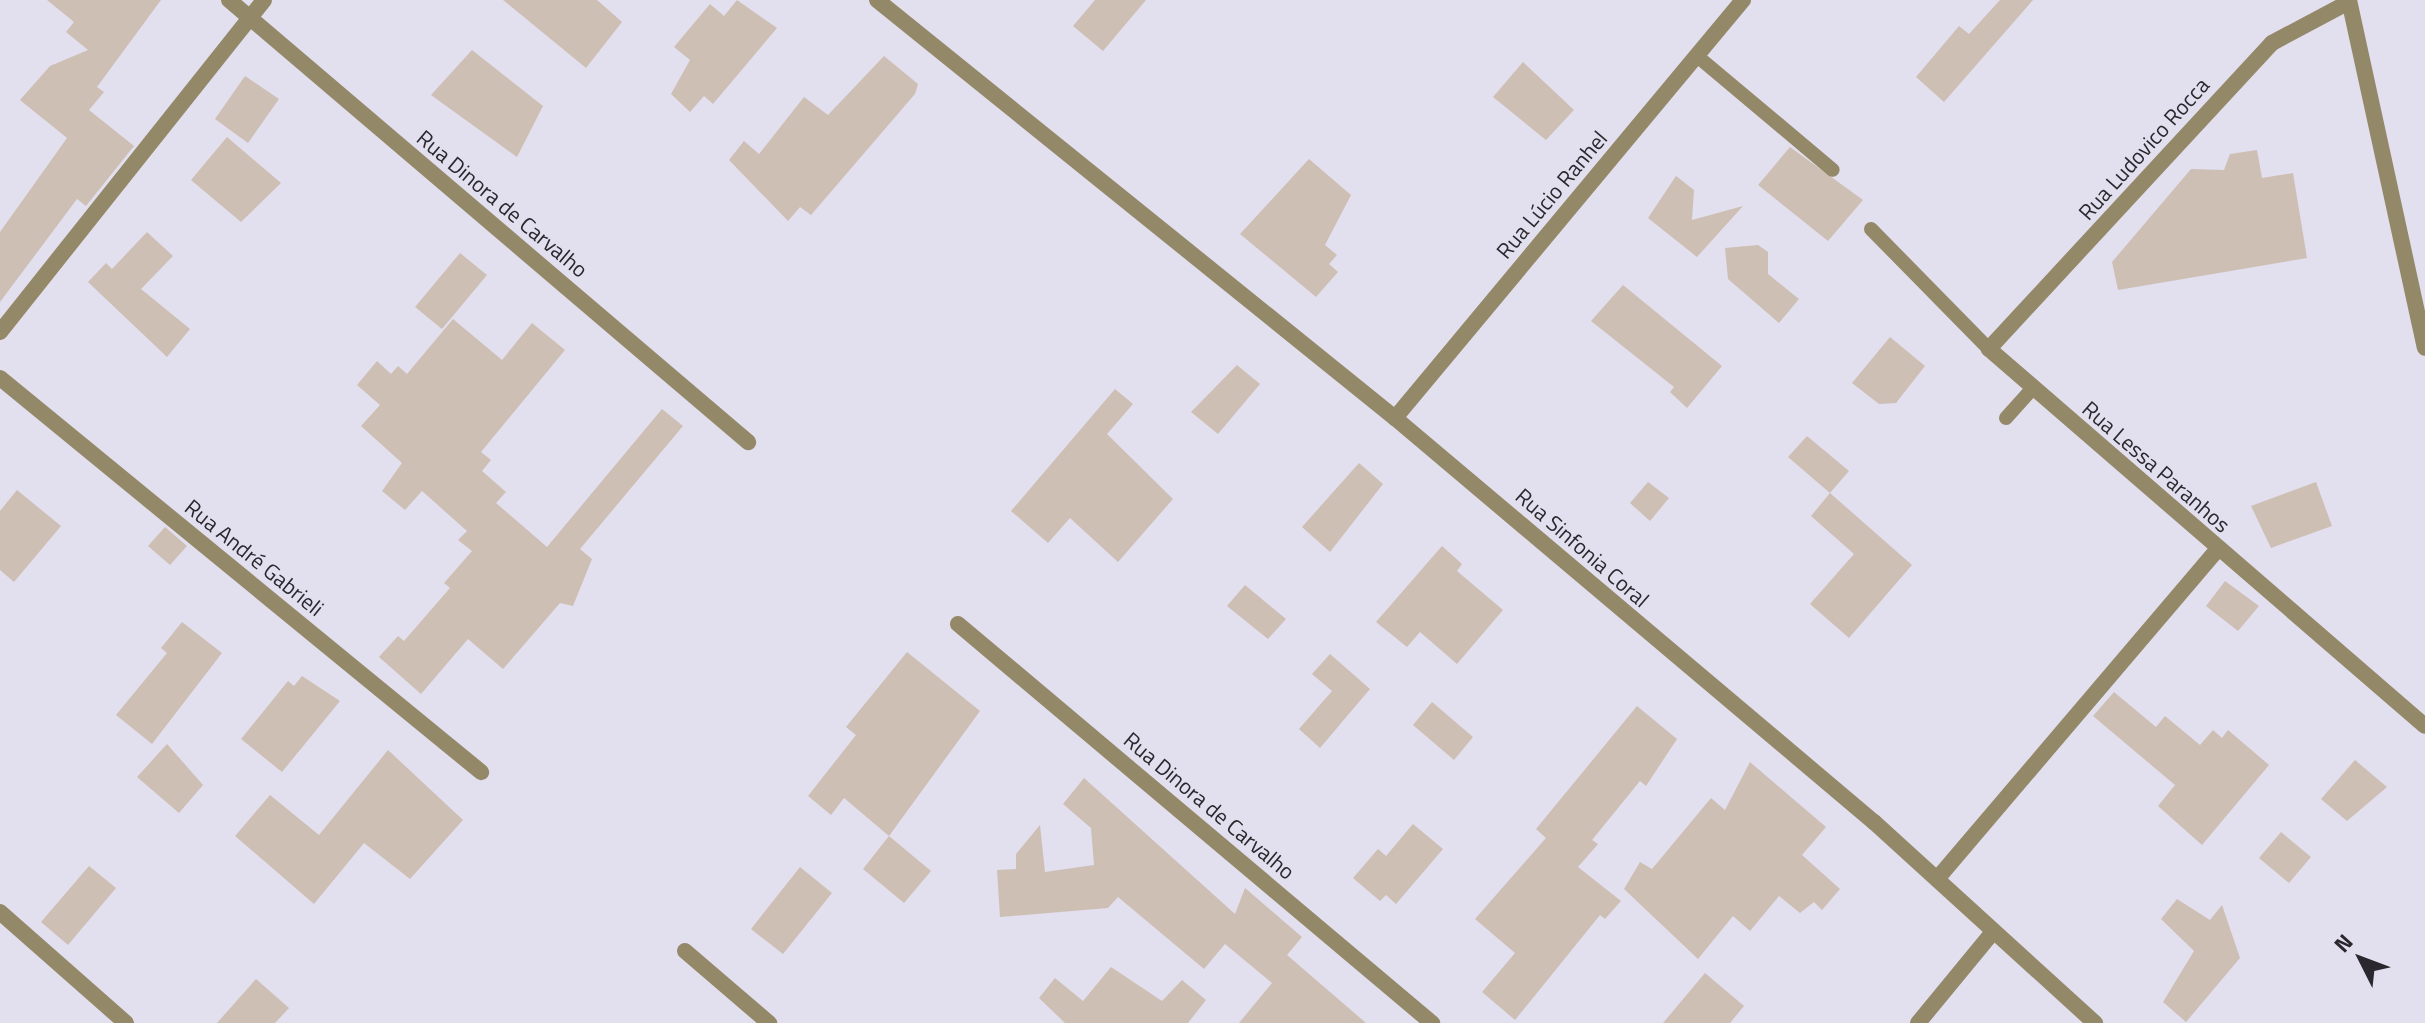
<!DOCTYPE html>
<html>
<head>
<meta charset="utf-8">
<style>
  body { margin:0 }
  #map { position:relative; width:2425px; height:1023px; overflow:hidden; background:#e2dfee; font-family:"Titillium Web",sans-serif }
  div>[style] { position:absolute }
  .building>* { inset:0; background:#cebfb5 }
  .service>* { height:14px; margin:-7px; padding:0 7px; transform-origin:7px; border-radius:7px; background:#938868 }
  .minor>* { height:16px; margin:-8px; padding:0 8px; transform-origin:8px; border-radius:8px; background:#938868 }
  span { translate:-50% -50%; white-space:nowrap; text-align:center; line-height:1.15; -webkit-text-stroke:6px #e2dfee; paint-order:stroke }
  .street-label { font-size:22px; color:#2a282e }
  .north { position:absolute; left:2321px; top:919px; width:80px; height:80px; -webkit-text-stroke:6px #e2dfee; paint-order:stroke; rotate:312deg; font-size:22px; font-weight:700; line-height:32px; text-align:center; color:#2a282e }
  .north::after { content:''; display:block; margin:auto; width:28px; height:36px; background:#2a282e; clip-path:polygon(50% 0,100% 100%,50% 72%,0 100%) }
</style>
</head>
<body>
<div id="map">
  <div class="building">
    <div style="clip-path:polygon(47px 0,161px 0,97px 87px,104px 92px,89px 110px,134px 146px,86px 206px,77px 199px,0 302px,0 232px,67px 138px,20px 100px,50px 66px,88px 50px,66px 32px,74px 22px)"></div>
    <div style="clip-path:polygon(503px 0,597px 0,622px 22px,586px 68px)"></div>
    <div style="clip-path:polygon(737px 0,777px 28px,713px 104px,704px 96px,690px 112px,671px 94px,690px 60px,674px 47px,710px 4px,724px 16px)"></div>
    <div style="clip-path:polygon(1095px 0,1146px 0,1103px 51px,1073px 26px)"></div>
    <div style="clip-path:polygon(2000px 0,2033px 0,1944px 102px,1916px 77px,1959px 26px,1969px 34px)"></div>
    <div style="clip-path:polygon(472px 50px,543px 106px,517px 157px,431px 95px)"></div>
    <div style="clip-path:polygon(884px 56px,918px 84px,915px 94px,811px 215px,800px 207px,788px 221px,729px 160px,744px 141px,759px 154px,804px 97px,828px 115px)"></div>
    <div style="clip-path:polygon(1523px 62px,1574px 110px,1546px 140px,1493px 97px)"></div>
    <div style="clip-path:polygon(245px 76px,279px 99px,248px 143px,215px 119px)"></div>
    <div style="clip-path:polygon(227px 137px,281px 183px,241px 222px,191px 180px)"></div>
    <div style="clip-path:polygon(1790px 147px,1863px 200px,1828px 241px,1758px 185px)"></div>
    <div style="clip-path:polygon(2257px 150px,2262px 178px,2293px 173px,2307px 258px,2118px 290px,2112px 262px,2191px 169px,2224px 170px,2230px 154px)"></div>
    <div style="clip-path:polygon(1309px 159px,1351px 195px,1325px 245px,1337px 255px,1329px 264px,1338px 272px,1316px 297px,1240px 234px)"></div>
    <div style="clip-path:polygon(1676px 176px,1694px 190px,1692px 220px,1743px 206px,1697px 257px,1648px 218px)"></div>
    <div style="clip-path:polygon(147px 232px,173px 256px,141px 289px,190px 329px,167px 357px,88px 282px,106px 263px,112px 269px)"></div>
    <div style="clip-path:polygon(1758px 245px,1768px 252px,1768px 274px,1799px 299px,1779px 323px,1728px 279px,1725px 248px)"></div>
    <div style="clip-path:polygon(460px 253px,487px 275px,442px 329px,415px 307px)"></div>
    <div style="clip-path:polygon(1623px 285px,1722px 366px,1687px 408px,1670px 392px,1674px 387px,1591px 321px)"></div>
    <div style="clip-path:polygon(453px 319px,502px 360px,532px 323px,565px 350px,481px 452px,491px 460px,482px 471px,506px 492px,496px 503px,547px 547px,662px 409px,683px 426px,580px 549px,592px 559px,573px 606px,560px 603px,503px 669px,468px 639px,421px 694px,379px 657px,398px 636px,404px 641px,450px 588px,444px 583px,472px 551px,458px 540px,467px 531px,422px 491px,405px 510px,382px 491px,402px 463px,361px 426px,380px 405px,357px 385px,377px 361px,391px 374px,398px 366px,407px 374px)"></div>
    <div style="clip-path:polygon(1890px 337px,1925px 366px,1896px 403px,1879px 404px,1852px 383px)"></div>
    <div style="clip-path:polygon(1237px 365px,1260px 384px,1218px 434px,1191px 412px)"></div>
    <div style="clip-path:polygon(1115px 389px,1133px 404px,1107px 434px,1173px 499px,1118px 562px,1070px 518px,1048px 543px,1011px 511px)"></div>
    <div style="clip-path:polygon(1807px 436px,1849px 471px,1830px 493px,1788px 457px)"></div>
    <div style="clip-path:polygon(1359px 463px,1383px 484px,1330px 552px,1302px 527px)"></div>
    <div style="clip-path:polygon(1648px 482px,1669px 498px,1650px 521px,1630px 503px)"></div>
    <div style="clip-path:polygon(2316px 482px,2332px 526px,2271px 548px,2251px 506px)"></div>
    <div style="clip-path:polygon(17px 490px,61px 526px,14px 582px,0 570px,0 511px)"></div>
    <div style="clip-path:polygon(1830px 493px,1912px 565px,1849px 638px,1810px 604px,1854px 554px,1811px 516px)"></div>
    <div style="clip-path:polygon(165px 527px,187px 546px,170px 565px,148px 546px)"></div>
    <div style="clip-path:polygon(1442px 546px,1462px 564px,1457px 571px,1503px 610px,1457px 664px,1420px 632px,1407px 647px,1376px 622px)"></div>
    <div style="clip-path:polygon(2225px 581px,2259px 606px,2238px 631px,2206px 606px)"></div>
    <div style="clip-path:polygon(1245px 585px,1286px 619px,1268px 639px,1227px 606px)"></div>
    <div style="clip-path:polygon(182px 622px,222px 653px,152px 744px,116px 715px,167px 653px,161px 648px)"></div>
    <div style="clip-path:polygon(907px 652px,980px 711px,889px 836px,844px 798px,831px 815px,808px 796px,856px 735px,846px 727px)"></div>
    <div style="clip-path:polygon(1330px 654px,1370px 689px,1320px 748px,1299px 729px,1332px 691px,1312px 674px)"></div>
    <div style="clip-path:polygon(302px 676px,340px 701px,282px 772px,241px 739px,288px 681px,294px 686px)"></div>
    <div style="clip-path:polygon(2114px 692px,2156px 727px,2165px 716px,2200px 745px,2213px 730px,2222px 738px,2228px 730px,2269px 765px,2202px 845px,2158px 806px,2175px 785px,2093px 716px)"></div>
    <div style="clip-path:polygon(1432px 702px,1473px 737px,1454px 760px,1413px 725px)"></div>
    <div style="clip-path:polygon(1637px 706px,1677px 739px,1646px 786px,1640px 781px,1592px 840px,1598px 844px,1578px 867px,1621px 901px,1605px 919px,1600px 915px,1515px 1020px,1482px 992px,1515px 953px,1475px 919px,1546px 838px,1536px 829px)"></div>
    <div style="clip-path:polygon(167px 744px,203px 785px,179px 813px,137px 777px)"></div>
    <div style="clip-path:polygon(388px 750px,463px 820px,410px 879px,364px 843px,314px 904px,235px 836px,270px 795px,319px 835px)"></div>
    <div style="clip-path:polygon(2355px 760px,2387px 787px,2347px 821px,2321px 799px)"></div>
    <div style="clip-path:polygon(1750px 762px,1826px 827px,1802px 855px,1840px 889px,1822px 910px,1814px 902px,1800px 913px,1779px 896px,1750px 931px,1733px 916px,1698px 959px,1624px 889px,1640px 862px,1652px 869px,1711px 798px,1725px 810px)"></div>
    <div style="clip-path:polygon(1084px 778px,1235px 914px,1245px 888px,1302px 937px,1287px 955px,1366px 1023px,1239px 1023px,1272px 983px,1225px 944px,1204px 969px,1118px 897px,1108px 908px,1000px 917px,997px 870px,1016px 869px,1016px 854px,1040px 825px,1045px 872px,1094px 865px,1091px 828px,1063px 804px)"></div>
    <div style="clip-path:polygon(1413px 824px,1443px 849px,1396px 904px,1386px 895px,1380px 901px,1353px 878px,1378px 849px,1386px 856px)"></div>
    <div style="clip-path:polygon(2281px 832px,2311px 857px,2289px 883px,2259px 858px)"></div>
    <div style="clip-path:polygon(889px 836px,931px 871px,904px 903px,863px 869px)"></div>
    <div style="clip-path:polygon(89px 866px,116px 888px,68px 945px,41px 922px)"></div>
    <div style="clip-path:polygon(800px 867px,832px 893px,783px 954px,751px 929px)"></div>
    <div style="clip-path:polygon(2177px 899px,2210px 920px,2222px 905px,2240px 958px,2186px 1022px,2163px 1002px,2194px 951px,2161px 919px)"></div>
    <div style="clip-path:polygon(1111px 967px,1162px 1001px,1182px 980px,1206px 1000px,1188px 1023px,1065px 1023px,1039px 998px,1055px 978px,1083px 1001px)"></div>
    <div style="clip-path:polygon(1705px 973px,1744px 1006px,1730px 1023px,1663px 1023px)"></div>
    <div style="clip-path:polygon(256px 979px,289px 1008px,275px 1023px,217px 1023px)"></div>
  </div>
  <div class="service">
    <div style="left:1697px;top:56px;width:177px;rotate:40deg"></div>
    <div style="left:1871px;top:229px;width:168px;rotate:45.5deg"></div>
    <div style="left:2006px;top:418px;width:39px;rotate:-48deg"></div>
  </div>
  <div class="minor">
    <div style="left:229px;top:0;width:682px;rotate:40.42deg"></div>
    <div style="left:877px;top:0;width:666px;rotate:38.9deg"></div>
    <div style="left:1395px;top:418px;width:627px;rotate:40.15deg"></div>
    <div style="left:1874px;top:822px;width:299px;rotate:42.3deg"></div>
    <div style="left:2349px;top:0;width:356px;rotate:77.7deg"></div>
    <div style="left:2349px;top:2px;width:87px;rotate:152deg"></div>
    <div style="left:2272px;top:43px;width:417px;rotate:132.8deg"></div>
    <div style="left:1989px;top:349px;width:576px;rotate:40.85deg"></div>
    <div style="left:0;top:332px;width:424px;rotate:-51.5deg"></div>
    <div style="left:0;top:378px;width:622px;rotate:39.32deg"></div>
    <div style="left:1395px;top:418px;width:544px;rotate:-50.22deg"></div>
    <div style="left:958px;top:624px;width:620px;rotate:40.09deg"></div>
    <div style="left:1937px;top:879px;width:433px;rotate:-49.6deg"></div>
    <div style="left:0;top:912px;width:168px;rotate:41.4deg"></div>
    <div style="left:685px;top:951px;width:111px;rotate:40.6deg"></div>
    <div style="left:1918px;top:1023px;width:118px;rotate:-50.5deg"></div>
  </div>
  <div class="street-label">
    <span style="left:2144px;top:149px;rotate:-48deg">Rua Ludovico Rocca</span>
    <span style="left:1552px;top:195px;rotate:-50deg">Rua Lúcio Ranhel</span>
    <span style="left:502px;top:204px;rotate:40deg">Rua Dinora de Carvalho</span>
    <span style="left:2156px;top:467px;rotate:41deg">Rua Lessa Paranhos</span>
    <span style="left:1582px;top:548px;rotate:41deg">Rua Sinfonia Coral</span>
    <span style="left:254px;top:558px;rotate:39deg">Rua André Gabrieli</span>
    <span style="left:1209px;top:806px;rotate:40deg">Rua Dinora de Carvalho</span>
  </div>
  <div class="north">N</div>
</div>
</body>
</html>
